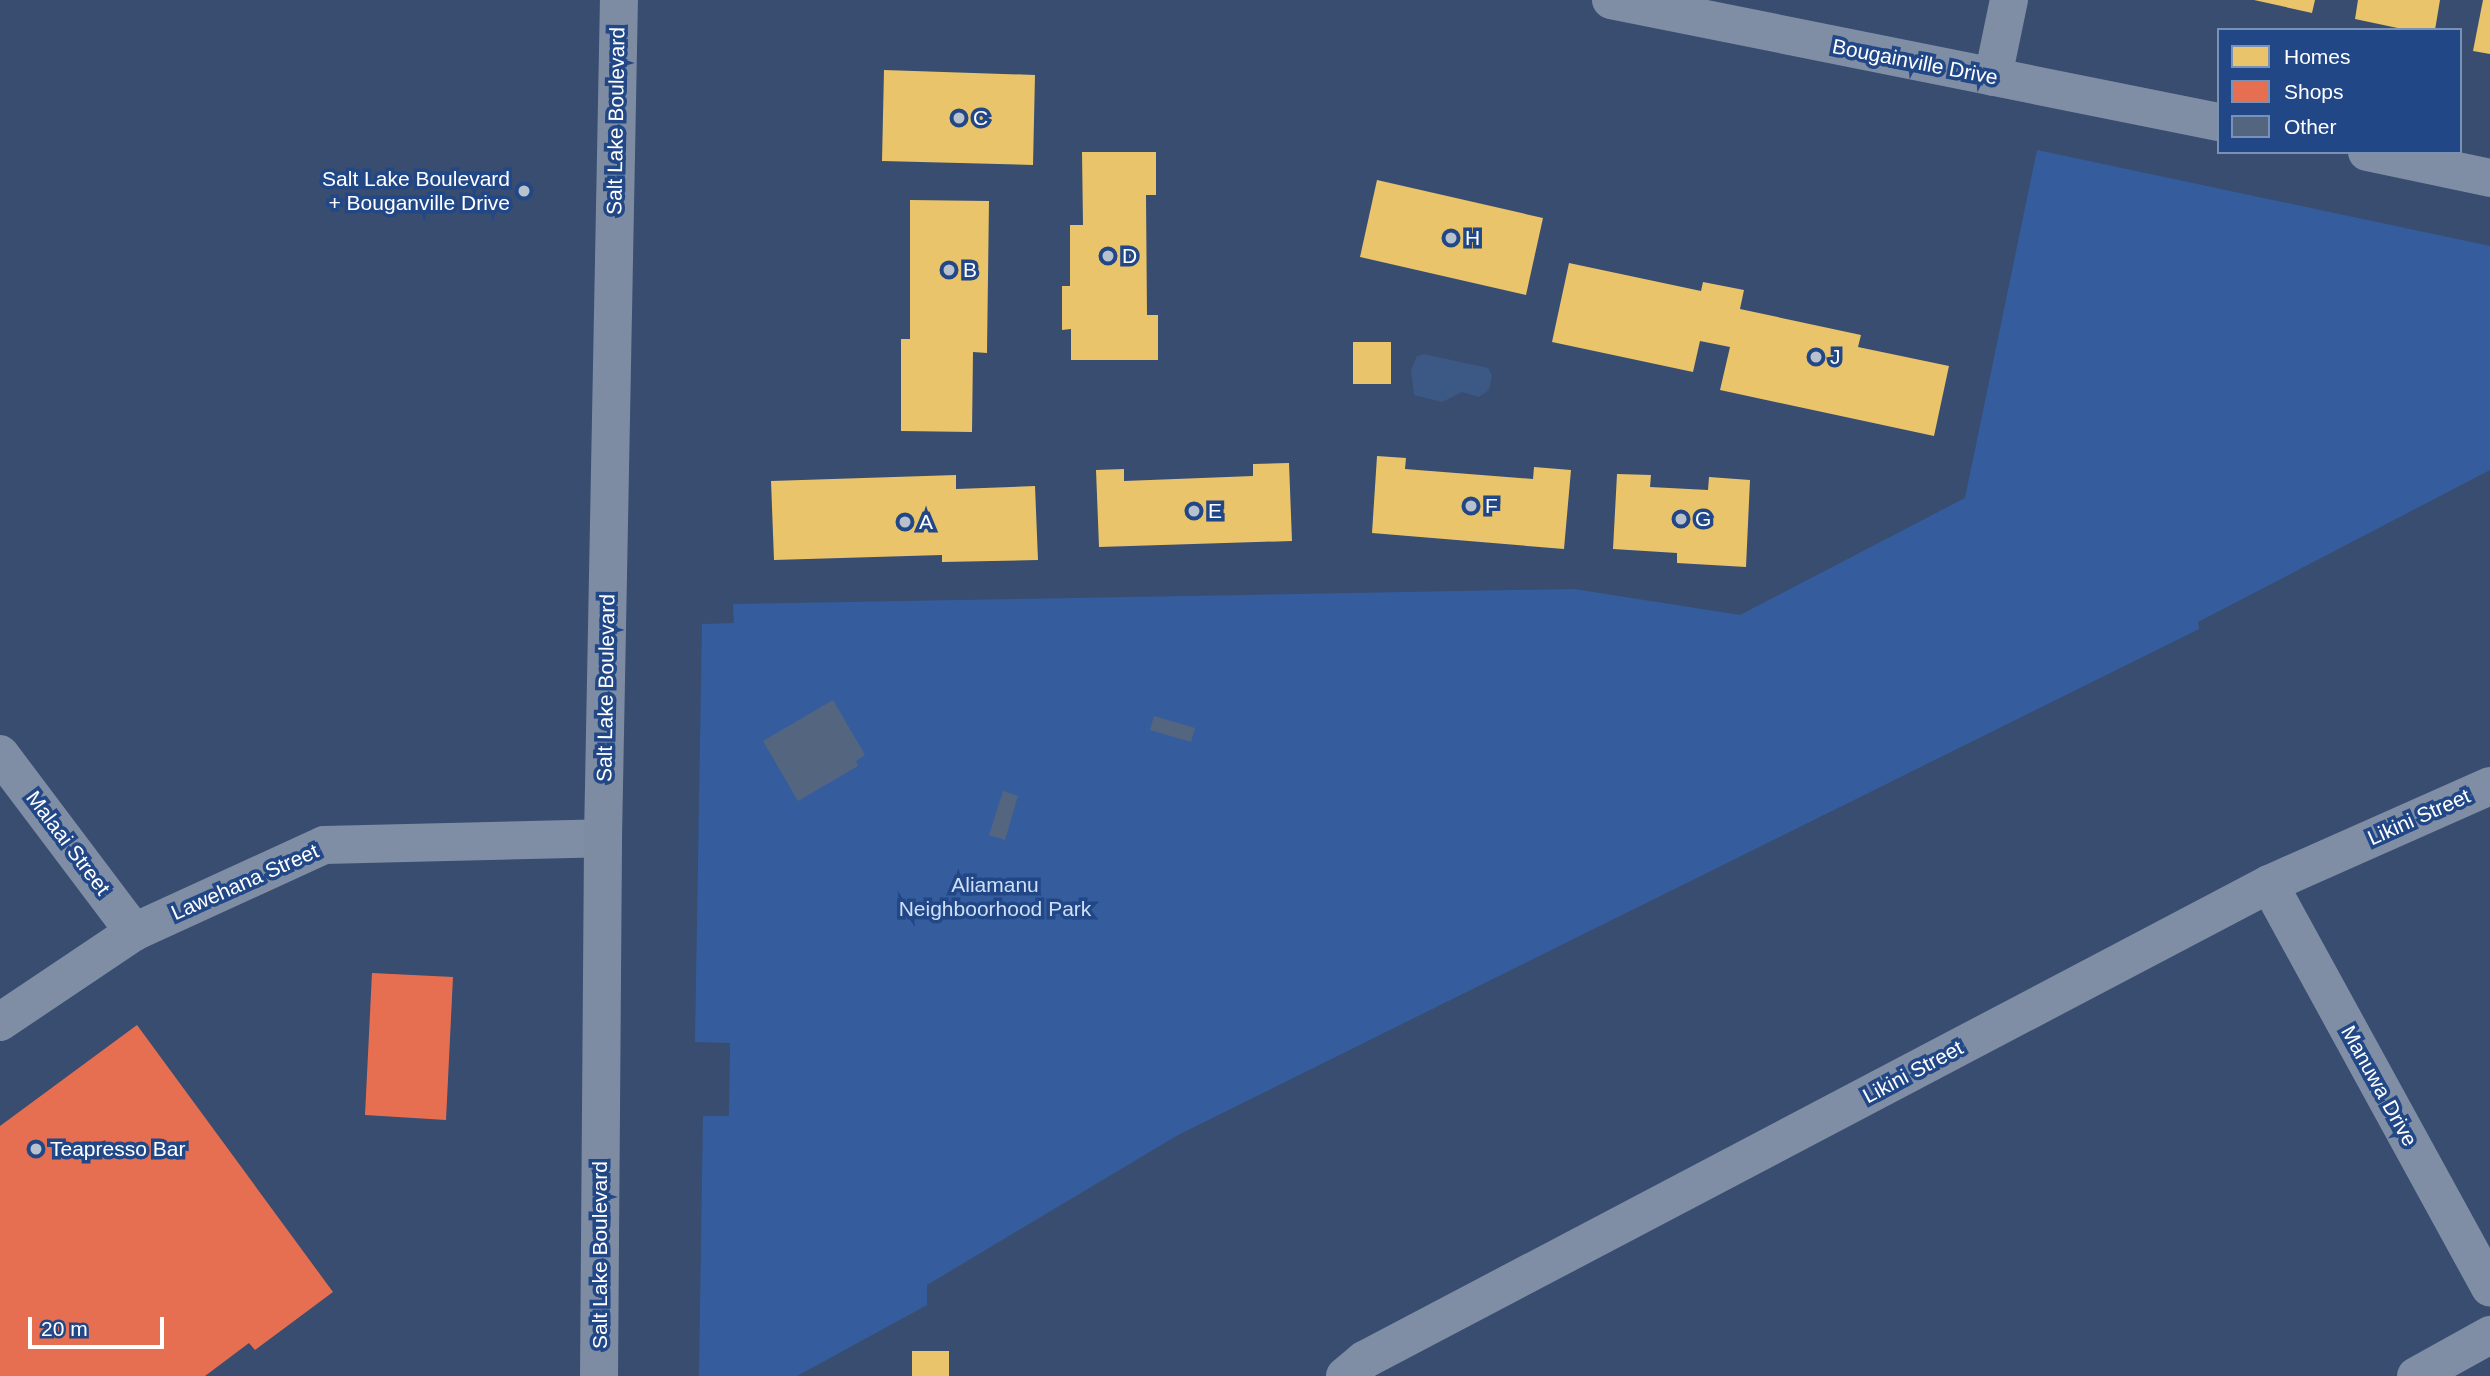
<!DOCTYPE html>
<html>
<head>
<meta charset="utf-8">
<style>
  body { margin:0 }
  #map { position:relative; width:2490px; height:1376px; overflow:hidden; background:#384d70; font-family:Helvetica,sans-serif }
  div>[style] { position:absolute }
  .green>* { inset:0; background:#355d9d }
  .water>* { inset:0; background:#3c5885 }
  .homes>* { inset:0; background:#e9c46a }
  .shops>* { inset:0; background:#e76f51 }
  .building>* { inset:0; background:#546580 }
  .minor>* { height:38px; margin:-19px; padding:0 19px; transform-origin:19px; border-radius:19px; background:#7f8ea5 }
  .major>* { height:38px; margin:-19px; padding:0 19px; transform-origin:19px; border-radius:19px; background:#7e8ca3 }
  .dots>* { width:19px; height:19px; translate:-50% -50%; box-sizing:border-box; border:4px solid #214787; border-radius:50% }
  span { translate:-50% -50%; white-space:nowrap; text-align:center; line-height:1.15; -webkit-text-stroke:7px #214787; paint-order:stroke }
  .street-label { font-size:21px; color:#fff }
  .poi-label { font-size:21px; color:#fff }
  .left { translate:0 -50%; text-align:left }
  .right { translate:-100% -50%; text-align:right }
  .park-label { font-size:21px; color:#cfdff7 }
  .legend { position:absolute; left:2217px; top:28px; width:245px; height:126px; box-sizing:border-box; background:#214787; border:2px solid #7a91b7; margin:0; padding:9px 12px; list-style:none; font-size:21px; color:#fff }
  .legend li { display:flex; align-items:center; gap:14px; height:35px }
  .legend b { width:35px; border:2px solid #7a91b7 }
  .scale { position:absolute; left:28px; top:1317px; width:136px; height:32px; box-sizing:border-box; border:4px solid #fff; border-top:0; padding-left:9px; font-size:21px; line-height:24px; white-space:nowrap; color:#fff; -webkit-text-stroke:5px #214787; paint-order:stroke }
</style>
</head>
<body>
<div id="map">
  <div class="green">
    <div style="clip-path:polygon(2037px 150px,2490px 246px,2490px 470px,2198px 622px,2199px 629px,1178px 1135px,927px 1285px,927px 1305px,797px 1376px,699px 1376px,703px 1116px,729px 1116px,730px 1043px,695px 1042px,702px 624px,734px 623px,733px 604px,1574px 589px,1740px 615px,1965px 498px)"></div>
  </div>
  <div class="water">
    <div style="clip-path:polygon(1424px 354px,1488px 368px,1492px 376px,1489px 390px,1479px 397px,1462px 392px,1442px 402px,1414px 395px,1411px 370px,1417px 356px)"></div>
  </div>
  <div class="homes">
    <div style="clip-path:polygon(2254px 0,2315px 0,2312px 13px)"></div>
    <div style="clip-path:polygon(2358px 0,2440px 0,2435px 30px,2407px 30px,2355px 19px)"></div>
    <div style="clip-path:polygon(2483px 0,2490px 0,2490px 54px,2473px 51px)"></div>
    <div style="clip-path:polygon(884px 70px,1035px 75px,1033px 165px,882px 161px)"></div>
    <div style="clip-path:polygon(1082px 152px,1156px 152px,1156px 195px,1146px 195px,1147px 315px,1158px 315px,1158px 360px,1071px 360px,1071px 329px,1062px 330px,1062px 286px,1070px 286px,1070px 225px,1083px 225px)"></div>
    <div style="clip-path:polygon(1377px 180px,1543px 218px,1526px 295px,1360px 257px)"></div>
    <div style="clip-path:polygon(910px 200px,989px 201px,987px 353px,973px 352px,972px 432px,901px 431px,901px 339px,910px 339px)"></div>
    <div style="clip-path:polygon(1569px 263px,1701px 291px,1703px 282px,1744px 290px,1740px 309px,1861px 335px,1858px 347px,1949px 366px,1934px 436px,1720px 390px,1730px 347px,1700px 341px,1693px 372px,1552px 342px)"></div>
    <div style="clip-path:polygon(1353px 342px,1391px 342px,1391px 384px,1353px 384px)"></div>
    <div style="clip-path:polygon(1377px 456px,1406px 458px,1405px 469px,1533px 479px,1534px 467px,1571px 470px,1564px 549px,1372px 533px)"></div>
    <div style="clip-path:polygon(1289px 463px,1292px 541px,1099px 547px,1096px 470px,1124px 469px,1124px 481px,1253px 476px,1253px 464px)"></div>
    <div style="clip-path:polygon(1617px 474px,1651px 475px,1650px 487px,1708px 490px,1709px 477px,1750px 480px,1746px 567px,1677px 563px,1677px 553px,1613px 549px)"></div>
    <div style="clip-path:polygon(956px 475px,956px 489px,1035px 486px,1038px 560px,942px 562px,942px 555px,774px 560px,771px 481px)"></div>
    <div style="clip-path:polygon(912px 1351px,949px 1351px,949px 1376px,912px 1376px)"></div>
  </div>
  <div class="shops">
    <div style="clip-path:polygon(372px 973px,453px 977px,446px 1120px,365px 1115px)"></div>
    <div style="clip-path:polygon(137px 1025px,333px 1292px,255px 1350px,249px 1343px,205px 1376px,0 1376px,0 1126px)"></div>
  </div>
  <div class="building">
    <div style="clip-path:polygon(833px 700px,865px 755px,856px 761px,858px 766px,798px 801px,763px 741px)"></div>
    <div style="clip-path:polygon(1154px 716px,1195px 728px,1191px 742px,1150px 730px)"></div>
    <div style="clip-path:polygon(1003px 791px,1018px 796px,1005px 840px,989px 835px)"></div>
  </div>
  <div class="minor">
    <div style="left:1611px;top:0;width:620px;rotate:11.35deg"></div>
    <div style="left:1993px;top:77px;width:79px;rotate:-78.3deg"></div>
    <div style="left:2367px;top:152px;width:126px;rotate:11.9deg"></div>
    <div style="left:0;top:754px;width:223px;rotate:53deg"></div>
    <div style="left:2269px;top:884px;width:460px;rotate:61.3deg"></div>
    <div style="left:0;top:1022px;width:161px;rotate:-33.9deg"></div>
    <div style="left:134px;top:932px;width:209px;rotate:-24.6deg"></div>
    <div style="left:324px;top:845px;width:279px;rotate:-1.4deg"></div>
    <div style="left:1345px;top:1376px;width:25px;rotate:-40deg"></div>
    <div style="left:1364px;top:1360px;width:1023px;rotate:-27.74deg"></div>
    <div style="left:2269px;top:884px;width:242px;rotate:-23.9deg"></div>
    <div style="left:2416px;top:1376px;width:85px;rotate:-29deg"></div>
  </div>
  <div class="major">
    <div style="left:599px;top:1376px;width:538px;rotate:-89.57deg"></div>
    <div style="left:603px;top:838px;width:838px;rotate:-88.91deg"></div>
  </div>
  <div class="dots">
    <div style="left:959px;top:118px;background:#b9c1cd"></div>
    <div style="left:524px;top:191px;background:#b9c1cd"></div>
    <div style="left:1451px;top:238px;background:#b9c1cd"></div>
    <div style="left:1108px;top:256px;background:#b9c1cd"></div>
    <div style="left:949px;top:270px;background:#b9c1cd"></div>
    <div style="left:1816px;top:357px;background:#b9c1cd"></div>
    <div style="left:1471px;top:506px;background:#b9c1cd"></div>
    <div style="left:1194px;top:511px;background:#b9c1cd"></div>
    <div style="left:1681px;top:519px;background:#b9c1cd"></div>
    <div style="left:905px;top:522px;background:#b9c1cd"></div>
    <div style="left:36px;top:1149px;background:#b9c1cd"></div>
  </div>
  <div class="street-label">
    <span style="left:1915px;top:62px;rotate:11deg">Bougainville Drive</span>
    <span style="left:616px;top:121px;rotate:-89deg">Salt Lake Boulevard</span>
    <span style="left:606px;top:688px;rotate:-89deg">Salt Lake Boulevard</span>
    <span style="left:2419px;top:817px;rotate:-24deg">Likini Street</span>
    <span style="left:68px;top:843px;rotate:53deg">Malaai Street</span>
    <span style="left:245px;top:882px;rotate:-24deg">Lawehana Street</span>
    <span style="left:1913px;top:1072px;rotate:-28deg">Likini Street</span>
    <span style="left:2379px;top:1086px;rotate:61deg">Manuwa Drive</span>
    <span style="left:600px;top:1255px;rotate:-90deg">Salt Lake Boulevard</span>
  </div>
  <div class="poi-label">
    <span class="left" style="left:973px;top:118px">C</span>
    <span class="right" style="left:510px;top:191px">Salt Lake Boulevard<br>+ Bouganville Drive</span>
    <span class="left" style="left:1465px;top:238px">H</span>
    <span class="left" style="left:1122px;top:256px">D</span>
    <span class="left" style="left:963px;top:270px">B</span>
    <span class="left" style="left:1830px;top:357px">J</span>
    <span class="left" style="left:1485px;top:506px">F</span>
    <span class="left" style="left:1208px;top:511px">E</span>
    <span class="left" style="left:1695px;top:519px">G</span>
    <span class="left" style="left:919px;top:522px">A</span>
    <span class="left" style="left:50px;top:1149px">Teapresso Bar</span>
  </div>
  <div class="park-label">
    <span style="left:995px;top:897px">Aliamanu<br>Neighboorhood Park</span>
  </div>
  <ul class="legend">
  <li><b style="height:19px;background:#e9c46a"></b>Homes</li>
  <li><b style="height:19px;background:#e76f51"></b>Shops</li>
  <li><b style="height:19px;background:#546580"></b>Other</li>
  </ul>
  <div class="scale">20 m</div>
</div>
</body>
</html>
